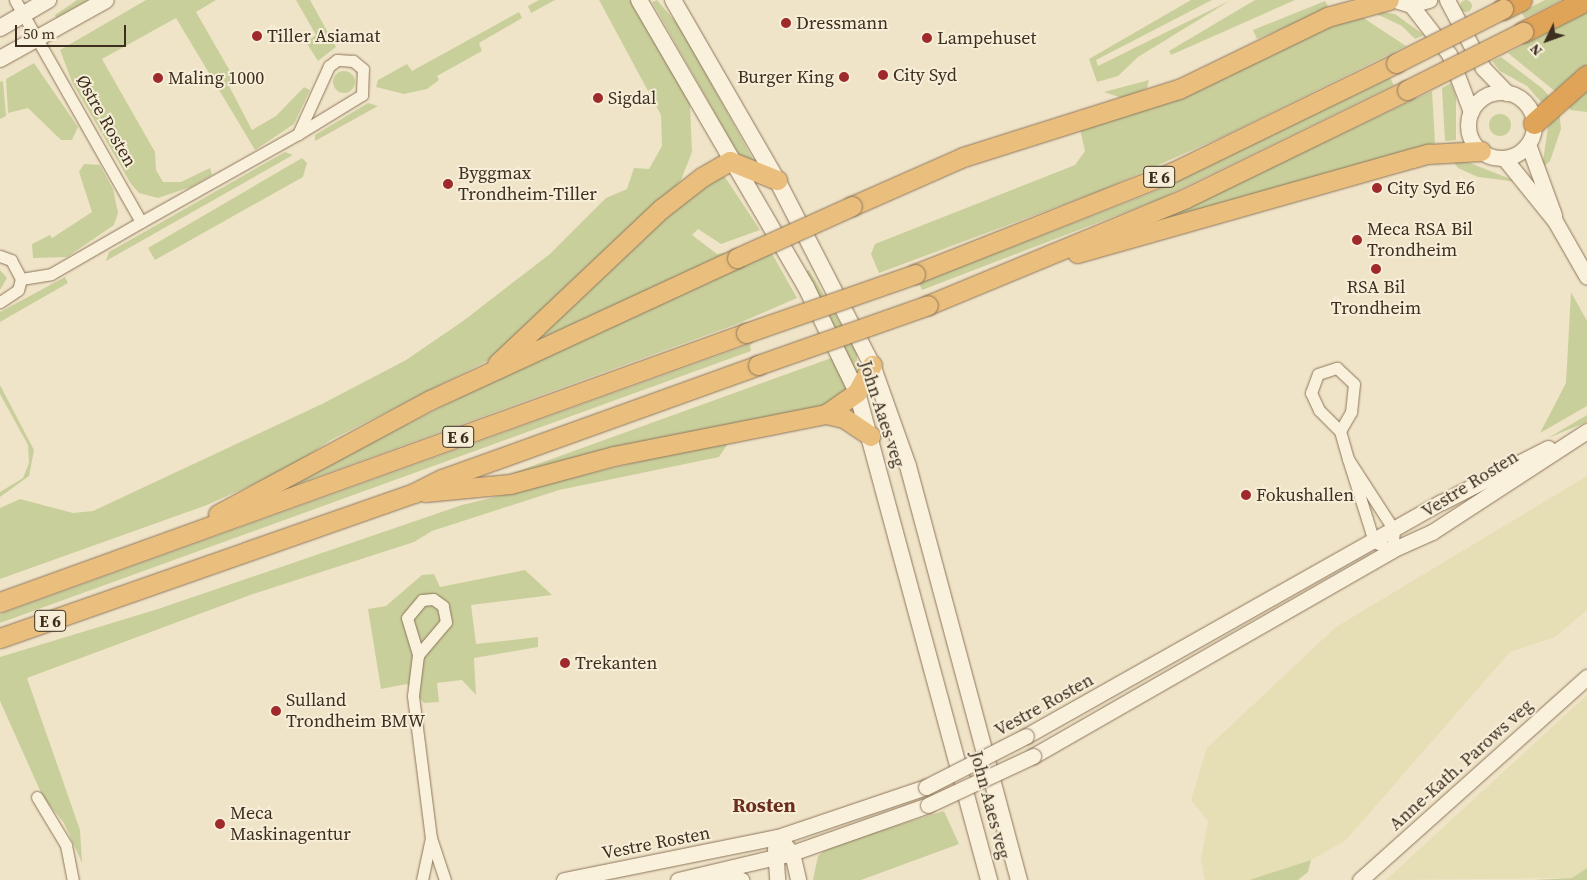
<!DOCTYPE html>
<html>
<head>
<meta charset="utf-8">
<style>
  body { margin:0 }
  #map { position:relative; width:1587px; height:880px; overflow:hidden; background:#f0e4c8; font-family:"Source Serif 4",serif }
  div>[style] { position:absolute }
  .farmland>* { inset:0; background:#e6deb5 }
  .green>* { inset:0; background:#c9cf9b }
  .round { border-radius:50% }
  .roads { filter:drop-shadow(0 0 1px #8d765c) drop-shadow(0 0 1px #8d765c) }
  .minor>* { height:11px; margin:-5.5px; padding:0 5.5px; transform-origin:5.5px; border-radius:5.5px; background:#faf1dc }
  .tertiary>* { height:15px; margin:-7.5px; padding:0 7.5px; transform-origin:7.5px; border-radius:7.5px; background:#faf1dc }
  .tertiary>.ring { margin:-7.5px; padding:0; box-sizing:content-box; background:none; border:15px solid #faf1dc; border-radius:50% }
  .secondary>* { height:16px; margin:-8px; padding:0 8px; transform-origin:8px; border-radius:8px; background:#faf1dc }
  .trunk>* { height:19px; margin:-9.5px; padding:0 9.5px; transform-origin:9.5px; border-radius:9.5px; background:#eabe7c }
  .motorway>* { height:21px; margin:-10.5px; padding:0 10.5px; transform-origin:10.5px; border-radius:10.5px; background:#e0a458 }
  .bridges { filter:drop-shadow(0 0 1px #8d765c) drop-shadow(0 0 1px #8d765c) }
  .tertiary-bridge>* { height:15px; margin:-7.5px; padding:0 7.5px; transform-origin:7.5px; border-radius:7.5px; background:#faf1dc }
  .trunk-bridge>* { height:19px; margin:-9.5px; padding:0 9.5px; transform-origin:9.5px; border-radius:9.5px; background:#eabe7c }
  .dots>* { width:14px; height:14px; translate:-50% -50%; box-sizing:border-box; border:2px solid #f7eed8; border-radius:50% }
  span { translate:-50% -50%; white-space:nowrap; text-align:center; line-height:1.15; -webkit-text-stroke:4px #f7eed8; paint-order:stroke }
  .shield-label span { padding:1px 4px; background:#f7eed8; border:1px solid; border-radius:4px; -webkit-text-stroke-width:0 }
  .shield-label { font-size:16px; color:#3d2e20; font-weight:700 }
  .poi-label { font-size:18px; color:#3d2e20 }
  .left { translate:0 -50%; text-align:left }
  .right { translate:-100% -50%; text-align:right }
  .street-label { font-size:18px; color:#3d2e20 }
  .quarter-label { font-size:20px; color:#6b2e1e; font-weight:700 }
  .north { position:absolute; left:1522px; top:15px; width:50px; height:50px; -webkit-text-stroke:4px #f7eed8; paint-order:stroke; rotate:228deg; font-size:14px; font-weight:700; line-height:20px; text-align:center; color:#3d2e20 }
  .north::after { content:''; display:block; margin:auto; width:18px; height:22px; background:#3d2e20; clip-path:polygon(50% 0,100% 100%,50% 72%,0 100%) }
  .scale { position:absolute; left:15px; top:25px; width:111px; height:22px; box-sizing:border-box; border:2px solid #3d2e20; border-top:0; padding-left:6px; font-size:15px; line-height:18px; white-space:nowrap; color:#3d2e20; -webkit-text-stroke:4px #f7eed8; paint-order:stroke }
</style>
</head>
<body>
<div id="map">
  <div class="farmland">
    <div style="clip-path:polygon(1587px 476px,1587px 610px,1555px 637px,1510px 652px,1346px 840px,1311px 860px,1249px 880px,1205px 880px,1201px 859px,1208px 821px,1191px 800px,1207px 748px,1336px 627px)"></div>
    <div style="clip-path:polygon(1587px 695px,1587px 868px,1572px 878px,1386px 880px)"></div>
  </div>
  <div class="green">
    <div class="round" style="left:1460px;top:0;width:12px;height:12px"></div>
    <div style="clip-path:polygon(77px 0,88px 0,56px 18px,55px 15px)"></div>
    <div style="clip-path:polygon(146px 0,216px 0,196px 12px,234px 78px,229px 86px,252px 130px,276px 116px,304px 87px,310px 90px,294px 124px,255px 150px,176px 18px,102px 59px,155px 152px,156px 170px,163px 182px,181px 182px,210px 168px,212px 175px,191px 187px,158px 198px,139px 193px,131px 184px,72px 82px,60px 50px)"></div>
    <div style="clip-path:polygon(296px 0,310px 0,336px 47px,318px 61px,306px 42px,316px 35px)"></div>
    <div style="clip-path:polygon(539px 0,555px 0,531px 13px,528px 6px)"></div>
    <div style="clip-path:polygon(599px 0,631px 0,690px 104px,692px 152px,681px 180px,667px 196px,497px 356px,331px 440px,289px 468px,207px 505px,0 579px,0 508px,20px 499px,73px 513px,93px 511px,322px 404px,406px 360px,463px 321px,550px 254px,606px 198px,627px 189px,634px 168px,649px 169px,662px 146px,661px 115px)"></div>
    <div style="clip-path:polygon(657px 0,681px 28px,755px 163px,741px 159px,652px 2px)"></div>
    <div style="clip-path:polygon(1191px 0,1212px 0,1096px 60px,1098px 66px,1231px 0,1138px 57px,1118px 76px,1097px 82px,1089px 59px)"></div>
    <div style="clip-path:polygon(1255px 0,1295px 0,1171px 55px,1169px 51px)"></div>
    <div style="clip-path:polygon(1545px 0,1561px 0,1525px 18px,1521px 12px)"></div>
    <div style="clip-path:polygon(1325px 1px,1328px 6px,1315px 15px,1257px 39px,1253px 30px)"></div>
    <div style="clip-path:polygon(1368px 10px,1395px 14px,1424px 35px,1415px 39px,1402px 26px)"></div>
    <div style="clip-path:polygon(1587px 11px,1587px 67px,1556px 92px,1508px 53px)"></div>
    <div style="clip-path:polygon(519px 12px,522px 18px,479px 43px,482px 51px,437px 76px,439px 80px,427px 89px,404px 94px,376px 87px,378px 80px,407px 64px,412px 71px)"></div>
    <div style="clip-path:polygon(1356px 13px,1406px 46px,1224px 136px,1102px 190px,879px 273px,871px 254px,875px 244px,1075px 165px,1085px 151px,1080px 129px)"></div>
    <div style="clip-path:polygon(1501px 57px,1543px 89px,1550px 97px,1542px 103px,1527px 86px,1500px 71px,1492px 61px)"></div>
    <div style="clip-path:polygon(34px 63px,78px 127px,72px 140px,61px 140px,28px 108px,8px 113px,6px 79px)"></div>
    <div class="round" style="left:333px;top:71px;width:22px;height:22px"></div>
    <div style="clip-path:polygon(1390px 78px,1394px 85px,1162px 198px,922px 290px,919px 283px,1159px 190px)"></div>
    <div style="clip-path:polygon(1149px 80px,1147px 88px,1125px 99px,1104px 92px)"></div>
    <div style="clip-path:polygon(3px 81px,6px 116px,0 119px,0 82px)"></div>
    <div style="clip-path:polygon(1451px 83px,1456px 97px,1456px 140px,1445px 141px,1442px 88px)"></div>
    <div style="clip-path:polygon(1587px 85px,1587px 112px,1571px 110px,1565px 104px)"></div>
    <div style="clip-path:polygon(1432px 91px,1435px 143px,1140px 232px,1140px 230px)"></div>
    <div style="clip-path:polygon(368px 103px,378px 106px,315px 141px,315px 135px)"></div>
    <div style="clip-path:polygon(1559px 109px,1561px 129px,1550px 161px,1542px 168px,1548px 127px)"></div>
    <div class="round" style="left:1489px;top:114px;width:22px;height:22px"></div>
    <div style="clip-path:polygon(285px 152px,293px 155px,106px 261px,109px 252px)"></div>
    <div style="clip-path:polygon(302px 158px,307px 163px,303px 177px,155px 260px,148px 248px)"></div>
    <div style="clip-path:polygon(1452px 160px,1470px 163px,1518px 182px,1478px 177px,1458px 168px)"></div>
    <div style="clip-path:polygon(84px 164px,100px 165px,113px 189px,118px 213px,114px 225px,67px 257px,33px 258px,32px 244px,50px 235px,52px 238px,92px 212px,79px 172px)"></div>
    <div style="clip-path:polygon(725px 177px,760px 230px,721px 244px,698px 229px,692px 235px,717px 254px,736px 251px,518px 353px,628px 249px,712px 178px)"></div>
    <div style="clip-path:polygon(770px 250px,797px 298px,737px 324px,267px 495px,606px 324px)"></div>
    <div style="clip-path:polygon(0 270px,7px 278px,0 290px)"></div>
    <div style="clip-path:polygon(809px 270px,857px 351px,857px 378px,805px 271px)"></div>
    <div style="clip-path:polygon(65px 277px,68px 283px,0 322px,0 312px)"></div>
    <div style="clip-path:polygon(1571px 292px,1587px 321px,1587px 406px,1540px 433px,1566px 383px)"></div>
    <div style="clip-path:polygon(750px 344px,751px 351px,0 623px,0 614px)"></div>
    <div style="clip-path:polygon(837px 356px,848px 387px,836px 404px,507px 475px)"></div>
    <div style="clip-path:polygon(0 385px,34px 450px,29px 476px,0 497px,0 492px,23px 478px,29px 463px,28px 445px,0 394px)"></div>
    <div style="clip-path:polygon(1587px 415px,1587px 422px,1548px 438px)"></div>
    <div style="clip-path:polygon(731px 439px,719px 457px,559px 490px,432px 531px,414px 542px,253px 594px,27px 678px,80px 830px,82px 863px,64px 823px,43px 797px,0 701px,0 657px,158px 609px,462px 505px)"></div>
    <div style="clip-path:polygon(525px 570px,552px 595px,471px 605px,476px 644px,538px 637px,538px 647px,474px 658px,476px 695px,462px 680px,437px 683px,439px 702px,424px 703px,407px 684px,381px 689px,368px 609px,386px 606px,422px 575px,434px 574px,440px 587px)"></div>
    <div style="clip-path:polygon(944px 811px,959px 844px,861px 880px,813px 880px,818px 856px,830px 846px)"></div>
    <div style="clip-path:polygon(1311px 860px,1308px 872px,1298px 880px,1249px 880px)"></div>
    <div style="clip-path:polygon(1587px 868px,1587px 880px,1533px 880px,1572px 878px)"></div>
  </div>
  <div class="roads">
    <div class="minor">
      <div style="left:15px;top:0;width:255px;rotate:60.4deg"></div>
      <div style="left:141px;top:222px;width:180px;rotate:-29.3deg"></div>
      <div style="left:298px;top:134px;width:75px;rotate:-31.4deg"></div>
      <div style="left:362px;top:95px;width:26px;rotate:-88deg"></div>
      <div style="left:363px;top:69px;width:13px;rotate:-141deg"></div>
      <div style="left:353px;top:61px;width:16px;rotate:-176deg"></div>
      <div style="left:337px;top:60px;width:10px;rotate:143deg"></div>
      <div style="left:329px;top:66px;width:75px;rotate:114.5deg"></div>
      <div style="left:0;top:256px;width:12px;rotate:20deg"></div>
      <div style="left:11px;top:260px;width:21px;rotate:62deg"></div>
      <div style="left:21px;top:279px;width:11px;rotate:105deg"></div>
      <div style="left:18px;top:290px;width:22px;rotate:146deg"></div>
      <div style="left:21px;top:279px;width:30px;rotate:-9deg"></div>
      <div style="left:51px;top:274px;width:104px;rotate:-30deg"></div>
      <div style="left:1337px;top:368px;width:23px;rotate:43deg"></div>
      <div style="left:1354px;top:384px;width:28px;rotate:96deg"></div>
      <div style="left:1351px;top:412px;width:22px;rotate:120deg"></div>
      <div style="left:1340px;top:431px;width:30px;rotate:-135deg"></div>
      <div style="left:1319px;top:410px;width:19px;rotate:-115deg"></div>
      <div style="left:1311px;top:393px;width:20px;rotate:-70deg"></div>
      <div style="left:1318px;top:374px;width:20px;rotate:-18deg"></div>
      <div style="left:1340px;top:431px;width:29px;rotate:74deg"></div>
      <div style="left:1348px;top:459px;width:63px;rotate:72.4deg"></div>
      <div style="left:1367px;top:519px;width:24px;rotate:73deg"></div>
      <div style="left:1374px;top:542px;width:20px;rotate:24deg"></div>
      <div style="left:1392px;top:550px;width:20px;rotate:-84deg"></div>
      <div style="left:1394px;top:530px;width:85px;rotate:-122.9deg"></div>
      <div style="left:418px;top:655px;width:43px;rotate:-49.7deg"></div>
      <div style="left:446px;top:622px;width:16px;rotate:-101deg"></div>
      <div style="left:443px;top:606px;width:12px;rotate:-145deg"></div>
      <div style="left:433px;top:599px;width:11px;rotate:175deg"></div>
      <div style="left:422px;top:600px;width:23px;rotate:130deg"></div>
      <div style="left:407px;top:618px;width:39px;rotate:73deg"></div>
      <div style="left:418px;top:655px;width:41px;rotate:97deg"></div>
      <div style="left:413px;top:696px;width:143px;rotate:82.8deg"></div>
      <div style="left:431px;top:838px;width:44px;rotate:71.6deg"></div>
      <div style="left:37px;top:797px;width:56px;rotate:58.9deg"></div>
      <div style="left:66px;top:845px;width:36px;rotate:79deg"></div>
      <div style="left:422px;top:880px;width:43px;rotate:-77.9deg"></div>
    </div>
    <div class="tertiary">
      <div style="left:1395px;top:0;width:17px;rotate:17deg"></div>
      <div style="left:1411px;top:5px;width:19px;rotate:-16deg"></div>
      <div style="left:1447px;top:0;width:77px;rotate:62.1deg"></div>
      <div style="left:1483px;top:68px;width:35px;rotate:46deg"></div>
      <div style="left:1411px;top:5px;width:62px;rotate:52.2deg"></div>
      <div style="left:1449px;top:54px;width:62px;rotate:69.2deg"></div>
      <div class="ring" style="left:1468px;top:92px;width:51px;height:51px"></div>
      <div style="left:1528px;top:144px;width:76px;rotate:69.9deg"></div>
      <div style="left:1504px;top:158px;width:81px;rotate:51deg"></div>
      <div style="left:1555px;top:221px;width:64px;rotate:60.3deg"></div>
      <div style="left:1026px;top:736px;width:477px;rotate:-29.4deg"></div>
      <div style="left:1442px;top:502px;width:119px;rotate:-27deg"></div>
      <div style="left:1033px;top:756px;width:414px;rotate:-29.8deg"></div>
      <div style="left:1392px;top:550px;width:44px;rotate:-24.2deg"></div>
      <div style="left:1432px;top:532px;width:185px;rotate:-33.1deg"></div>
      <div style="left:785px;top:845px;width:11px;rotate:49deg"></div>
      <div style="left:792px;top:853px;width:28px;rotate:77deg"></div>
      <div style="left:775px;top:848px;width:32px;rotate:86deg"></div>
      <div style="left:716px;top:874px;width:26px;rotate:13deg"></div>
      <div style="left:564px;top:880px;width:218px;rotate:-11.4deg"></div>
      <div style="left:778px;top:837px;width:156px;rotate:-18.7deg"></div>
      <div style="left:678px;top:880px;width:117px;rotate:-13.3deg"></div>
      <div style="left:792px;top:853px;width:144px;rotate:-19.4deg"></div>
      <div style="left:1360px;top:880px;width:305px;rotate:-41.8deg"></div>
    </div>
    <div class="secondary">
      <div style="left:639px;top:0;width:332px;rotate:59.8deg"></div>
      <div style="left:806px;top:287px;width:117px;rotate:64.1deg"></div>
      <div style="left:857px;top:392px;width:506px;rotate:74.86deg"></div>
      <div style="left:673px;top:0;width:208px;rotate:60deg"></div>
      <div style="left:777px;top:180px;width:208px;rotate:62.8deg"></div>
      <div style="left:872px;top:365px;width:107px;rotate:70.4deg"></div>
      <div style="left:908px;top:466px;width:429px;rotate:75deg"></div>
      <div style="left:0;top:28px;width:56px;rotate:-30.3deg"></div>
      <div style="left:0;top:59px;width:121px;rotate:-29.1deg"></div>
    </div>
    <div class="trunk">
      <div style="left:852px;top:206px;width:121px;rotate:-23.8deg"></div>
      <div style="left:963px;top:157px;width:226px;rotate:-17.5deg"></div>
      <div style="left:1179px;top:89px;width:165px;rotate:-25.9deg"></div>
      <div style="left:1327px;top:17px;width:64px;rotate:-15.3deg"></div>
      <div style="left:1077px;top:253px;width:365px;rotate:-15.8deg"></div>
      <div style="left:1428px;top:154px;width:53px;rotate:-3.2deg"></div>
      <div style="left:915px;top:274px;width:277px;rotate:-21.6deg"></div>
      <div style="left:1173px;top:172px;width:248px;rotate:-26deg"></div>
      <div style="left:928px;top:305px;width:279px;rotate:-22.5deg"></div>
      <div style="left:1186px;top:198px;width:246px;rotate:-26deg"></div>
      <div style="left:497px;top:364px;width:226px;rotate:-43.4deg"></div>
      <div style="left:661px;top:209px;width:52px;rotate:-38deg"></div>
      <div style="left:702px;top:177px;width:32px;rotate:-30deg"></div>
      <div style="left:730px;top:161px;width:51px;rotate:22deg"></div>
      <div style="left:826px;top:414px;width:18px;rotate:13deg"></div>
      <div style="left:844px;top:418px;width:32px;rotate:34deg"></div>
      <div style="left:425px;top:492px;width:85px;rotate:-5.4deg"></div>
      <div style="left:510px;top:484px;width:108px;rotate:-15.1deg"></div>
      <div style="left:614px;top:456px;width:216px;rotate:-11.2deg"></div>
      <div style="left:826px;top:414px;width:38px;rotate:-35deg"></div>
      <div style="left:857px;top:392px;width:31px;rotate:-61deg"></div>
      <div style="left:218px;top:514px;width:241px;rotate:-28.3deg"></div>
      <div style="left:430px;top:400px;width:338px;rotate:-24.8deg"></div>
      <div style="left:0;top:602px;width:793px;rotate:-19.83deg"></div>
      <div style="left:0;top:638px;width:439px;rotate:-19.3deg"></div>
      <div style="left:414px;top:493px;width:31px;rotate:-27deg"></div>
      <div style="left:442px;top:479px;width:336px;rotate:-19.8deg"></div>
    </div>
    <div class="motorway">
      <div style="left:1503px;top:9px;width:20px;rotate:-27deg"></div>
      <div style="left:1523px;top:32px;width:71px;rotate:-26.9deg"></div>
      <div style="left:1534px;top:123px;width:71px;rotate:-41.6deg"></div>
    </div>
  </div>
  <div class="bridges">
    <div class="tertiary-bridge">
      <div style="left:926px;top:787px;width:112px;rotate:-27deg"></div>
      <div style="left:928px;top:805px;width:116px;rotate:-25deg"></div>
    </div>
    <div class="trunk-bridge">
      <div style="left:1396px;top:63px;width:120px;rotate:-26.8deg"></div>
      <div style="left:1407px;top:90px;width:130px;rotate:-26.6deg"></div>
      <div style="left:737px;top:258px;width:126px;rotate:-24.3deg"></div>
      <div style="left:746px;top:333px;width:179px;rotate:-19.2deg"></div>
      <div style="left:758px;top:365px;width:180px;rotate:-19.4deg"></div>
    </div>
  </div>
  <div class="dots">
    <div style="left:786px;top:23px;background:#9e2a2b"></div>
    <div style="left:257px;top:36px;background:#9e2a2b"></div>
    <div style="left:927px;top:38px;background:#9e2a2b"></div>
    <div style="left:883px;top:75px;background:#9e2a2b"></div>
    <div style="left:844px;top:77px;background:#9e2a2b"></div>
    <div style="left:158px;top:78px;background:#9e2a2b"></div>
    <div style="left:598px;top:98px;background:#9e2a2b"></div>
    <div style="left:448px;top:184px;background:#9e2a2b"></div>
    <div style="left:1377px;top:188px;background:#9e2a2b"></div>
    <div style="left:1357px;top:240px;background:#9e2a2b"></div>
    <div style="left:1376px;top:269px;background:#9e2a2b"></div>
    <div style="left:1246px;top:495px;background:#9e2a2b"></div>
    <div style="left:565px;top:663px;background:#9e2a2b"></div>
    <div style="left:276px;top:711px;background:#9e2a2b"></div>
    <div style="left:220px;top:824px;background:#9e2a2b"></div>
  </div>
  <div class="shield-label">
    <span style="left:1159px;top:177px">E 6</span>
    <span style="left:458px;top:437px">E 6</span>
    <span style="left:50px;top:621px">E 6</span>
  </div>
  <div class="poi-label">
    <span class="left" style="left:796px;top:23px">Dressmann</span>
    <span class="left" style="left:267px;top:36px">Tiller Asiamat</span>
    <span class="left" style="left:937px;top:38px">Lampehuset</span>
    <span class="left" style="left:893px;top:75px">City Syd</span>
    <span class="right" style="left:834px;top:77px">Burger King</span>
    <span class="left" style="left:168px;top:78px">Maling 1000</span>
    <span class="left" style="left:608px;top:98px">Sigdal</span>
    <span class="left" style="left:458px;top:184px">Byggmax<br>Trondheim-Tiller</span>
    <span class="left" style="left:1387px;top:188px">City Syd E6</span>
    <span class="left" style="left:1367px;top:240px">Meca RSA Bil<br>Trondheim</span>
    <span style="left:1376px;top:298px">RSA Bil<br>Trondheim</span>
    <span class="left" style="left:1256px;top:495px">Fokushallen</span>
    <span class="left" style="left:575px;top:663px">Trekanten</span>
    <span class="left" style="left:286px;top:711px">Sulland<br>Trondheim BMW</span>
    <span class="left" style="left:230px;top:824px">Meca<br>Maskinagentur</span>
  </div>
  <div class="street-label">
    <span style="left:106px;top:121px;rotate:60deg">Østre Rosten</span>
    <span style="left:882px;top:414px;rotate:72deg">John Aaes veg</span>
    <span style="left:1470px;top:484px;rotate:-32deg">Vestre Rosten</span>
    <span style="left:1044px;top:705px;rotate:-29deg">Vestre Rosten</span>
    <span style="left:1461px;top:765px;rotate:-42deg">Anne-Kath. Parows veg</span>
    <span style="left:990px;top:805px;rotate:75deg">John Aaes veg</span>
    <span style="left:656px;top:843px;rotate:-11deg">Vestre Rosten</span>
  </div>
  <div class="quarter-label">
    <span style="left:764px;top:805px">Rosten</span>
  </div>
  <div class="north">N</div>
  <div class="scale">50 m</div>
</div>
</body>
</html>
